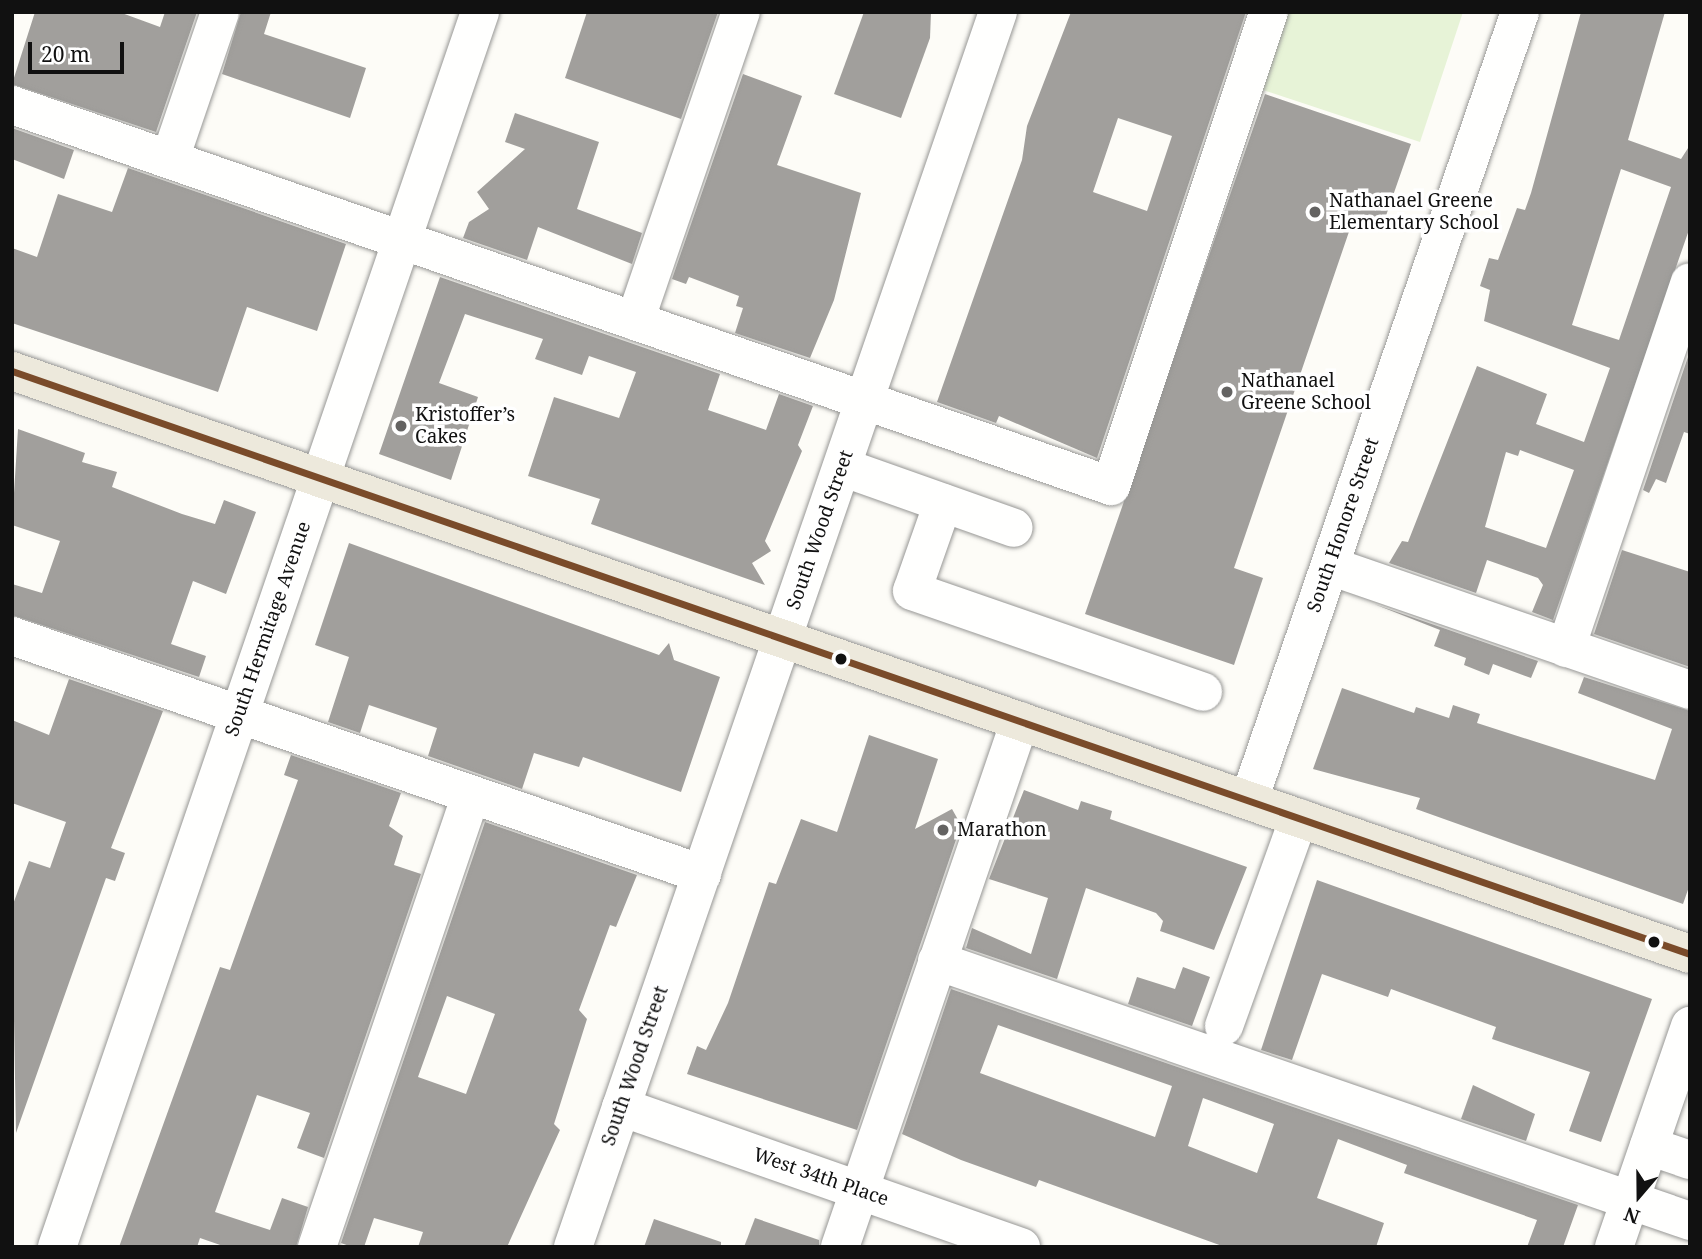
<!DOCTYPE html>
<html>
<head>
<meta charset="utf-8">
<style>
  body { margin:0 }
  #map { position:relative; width:1702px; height:1259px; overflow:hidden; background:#fdfcf7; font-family:"Noto Serif",serif }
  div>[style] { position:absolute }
  .green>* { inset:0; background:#e7f3d7 }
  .building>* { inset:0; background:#a19f9c }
  .roads { filter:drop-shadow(0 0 2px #979795) drop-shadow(0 0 2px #979795) }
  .minor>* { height:38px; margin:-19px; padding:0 19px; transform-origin:19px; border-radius:19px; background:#fffffe }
  .major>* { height:38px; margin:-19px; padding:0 19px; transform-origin:19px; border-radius:19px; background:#ede9dc }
  .bus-1>* { height:7px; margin:-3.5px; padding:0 3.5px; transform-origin:3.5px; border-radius:3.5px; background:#7a4b2a }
  .dots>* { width:19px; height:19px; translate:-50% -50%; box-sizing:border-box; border:4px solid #fff; border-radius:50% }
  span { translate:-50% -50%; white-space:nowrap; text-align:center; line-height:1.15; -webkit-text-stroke:7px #fff; paint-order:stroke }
  .poi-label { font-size:19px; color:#111 }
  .left { translate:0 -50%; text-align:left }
  .street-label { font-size:19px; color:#111 }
  .frame { position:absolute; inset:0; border:14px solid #111; pointer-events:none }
  .north { position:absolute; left:1604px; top:1161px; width:70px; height:70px; -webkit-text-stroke:5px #fff; paint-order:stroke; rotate:200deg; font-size:19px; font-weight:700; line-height:28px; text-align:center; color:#111 }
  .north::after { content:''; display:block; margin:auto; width:24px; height:32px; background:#111; clip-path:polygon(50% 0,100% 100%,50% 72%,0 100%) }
  .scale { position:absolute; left:28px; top:42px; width:96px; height:32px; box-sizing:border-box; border:4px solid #111; border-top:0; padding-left:9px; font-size:21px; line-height:24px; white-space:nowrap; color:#111; -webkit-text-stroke:5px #fff; paint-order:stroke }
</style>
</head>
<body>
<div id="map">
  <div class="green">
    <div style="clip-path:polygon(1282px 12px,1463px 12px,1420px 142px,1257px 88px)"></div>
  </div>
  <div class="building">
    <div style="clip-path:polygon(35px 12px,119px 12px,160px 27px,165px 12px,197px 12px,156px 132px,12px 84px)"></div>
    <div style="clip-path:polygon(241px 12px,271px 12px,264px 34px,366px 68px,350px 118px,222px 74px)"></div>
    <div style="clip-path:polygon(587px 12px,718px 12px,681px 119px,565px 78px)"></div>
    <div style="clip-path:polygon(864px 12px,931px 12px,930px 38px,901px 118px,834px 94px)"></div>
    <div style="clip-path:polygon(evenodd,1071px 12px,1246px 12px,1097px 458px,999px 416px,996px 423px,937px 402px,1022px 160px,1027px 126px,1071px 12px,1118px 118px,1172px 136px,1147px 211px,1093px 192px,1118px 118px)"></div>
    <div style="clip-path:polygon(evenodd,1581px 12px,1665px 12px,1628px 140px,1681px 159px,1690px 145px,1690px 227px,1553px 620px,1532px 612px,1543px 585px,1538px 578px,1487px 560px,1476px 593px,1389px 563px,1402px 541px,1408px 542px,1477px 366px,1547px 394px,1536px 424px,1584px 442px,1610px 368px,1484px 321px,1490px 290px,1480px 286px,1489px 258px,1498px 260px,1517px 208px,1525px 210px,1531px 193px,1581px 12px,1621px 169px,1671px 187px,1619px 340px,1572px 325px,1621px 169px,1581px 12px,1520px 450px,1574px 470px,1546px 548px,1485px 527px,1506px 452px,1518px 456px,1520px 450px)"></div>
    <div style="clip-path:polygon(743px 74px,802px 96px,777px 165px,861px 193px,834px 300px,810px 358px,735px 333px,743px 308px,736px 306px,739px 296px,689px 277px,686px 284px,672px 279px)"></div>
    <div style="clip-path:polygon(1265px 94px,1411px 144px,1381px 230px,1353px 220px,1234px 568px,1263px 578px,1234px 665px,1085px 614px)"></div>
    <div style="clip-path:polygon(515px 113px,599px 142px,577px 209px,642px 233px,632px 264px,538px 227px,527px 260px,463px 238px,469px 222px,489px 209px,477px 192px,525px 149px,505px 142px)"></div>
    <div style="clip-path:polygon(12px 128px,74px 150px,64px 179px,12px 159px)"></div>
    <div style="clip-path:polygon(128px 168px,346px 244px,317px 331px,247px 307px,218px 392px,12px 323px,12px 248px,37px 257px,58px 194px,112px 212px)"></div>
    <div style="clip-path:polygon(440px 277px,720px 374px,708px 410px,743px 422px,766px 430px,779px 394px,813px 406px,798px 445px,802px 451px,765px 541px,771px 551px,752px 563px,765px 585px,591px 524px,600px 499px,528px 476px,554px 397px,619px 418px,636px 372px,589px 356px,582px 375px,535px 359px,543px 339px,465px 314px,439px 383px,478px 397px,451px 480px,379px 454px)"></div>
    <div style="clip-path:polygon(1690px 351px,1690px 434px,1684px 432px,1666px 483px,1656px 479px,1649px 493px,1643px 490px)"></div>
    <div style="clip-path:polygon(18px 429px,85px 453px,82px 462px,117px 472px,112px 487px,182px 514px,215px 524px,224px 500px,256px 512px,226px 594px,193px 581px,171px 644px,206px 656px,199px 677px,12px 615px,12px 584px,42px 593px,60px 541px,12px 525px)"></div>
    <div style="clip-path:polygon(349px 543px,659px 655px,669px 643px,674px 660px,720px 677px,681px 792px,583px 757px,579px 767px,534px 753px,522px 789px,428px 756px,437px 728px,369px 705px,360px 733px,328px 722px,349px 657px,315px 645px)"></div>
    <div style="clip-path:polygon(1622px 550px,1690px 572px,1690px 667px,1594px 634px)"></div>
    <div style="clip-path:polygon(1374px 604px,1538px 661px,1531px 678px,1493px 664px,1489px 675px,1464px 665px,1466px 658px,1434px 646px,1440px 630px)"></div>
    <div style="clip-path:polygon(1584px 677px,1690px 711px,1690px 884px,1683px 904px,1416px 809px,1420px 798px,1313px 769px,1342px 688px,1414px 713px,1416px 707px,1449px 718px,1453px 705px,1480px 714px,1477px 723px,1655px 780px,1672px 729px,1578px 693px)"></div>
    <div style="clip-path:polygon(69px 679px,163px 711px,111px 848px,125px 853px,115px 881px,106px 878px,16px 1133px,12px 907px,29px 861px,50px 868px,66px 822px,12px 803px,12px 720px,49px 735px)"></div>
    <div style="clip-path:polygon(869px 735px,938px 759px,915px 829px,952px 809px,961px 825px,857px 1130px,687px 1074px,697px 1046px,706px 1050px,728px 1003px,769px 882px,776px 884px,801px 819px,837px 832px)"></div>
    <div style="clip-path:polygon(291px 755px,401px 793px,389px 826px,403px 836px,394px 865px,421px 874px,324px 1158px,297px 1148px,310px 1113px,257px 1095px,215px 1212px,270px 1230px,282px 1198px,308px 1207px,296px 1247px,226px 1247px,200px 1238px,197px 1247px,119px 1247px,220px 967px,230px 970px,298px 780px,284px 775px)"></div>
    <div style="clip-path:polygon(1024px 790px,1078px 810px,1081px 801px,1112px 811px,1110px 819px,1247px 867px,1214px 950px,1160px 931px,1163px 921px,1156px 913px,1086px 888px,1057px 979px,966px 948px,972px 928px,1031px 954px,1048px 898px,989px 879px)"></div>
    <div style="clip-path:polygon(evenodd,485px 822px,637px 875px,616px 927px,610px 925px,579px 1010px,587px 1019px,554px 1124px,560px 1130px,507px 1247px,418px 1247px,423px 1232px,374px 1218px,364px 1247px,352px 1247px,341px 1243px,485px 822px,447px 996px,495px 1014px,466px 1094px,418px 1077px,447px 996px)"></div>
    <div style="clip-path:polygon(1317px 880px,1652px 999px,1601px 1142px,1569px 1131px,1590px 1072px,1492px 1039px,1496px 1027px,1391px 989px,1388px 997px,1322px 974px,1292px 1060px,1261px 1050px)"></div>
    <div style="clip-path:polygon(1183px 967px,1210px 977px,1192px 1026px,1128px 1004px,1137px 977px,1175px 989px)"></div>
    <div style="clip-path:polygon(evenodd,951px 989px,1578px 1205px,1563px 1247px,1527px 1247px,1537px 1220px,1404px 1173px,1407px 1165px,1338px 1139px,1317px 1198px,1384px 1223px,1376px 1247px,1225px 1247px,1039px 1180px,1036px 1187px,961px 1160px,902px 1134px,951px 989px,998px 1025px,1172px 1086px,1155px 1137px,980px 1073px,998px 1025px,951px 989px,1203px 1098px,1274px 1124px,1257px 1173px,1188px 1146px,1203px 1098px)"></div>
    <div style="clip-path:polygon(1473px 1085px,1535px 1114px,1526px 1141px,1461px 1119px)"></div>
    <div style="clip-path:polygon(755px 1218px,819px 1240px,819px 1247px,744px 1247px)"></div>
    <div style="clip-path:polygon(654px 1219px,721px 1242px,721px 1247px,644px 1247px)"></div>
  </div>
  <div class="roads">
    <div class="minor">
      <div style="left:12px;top:105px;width:1163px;rotate:19.12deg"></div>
      <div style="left:1111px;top:486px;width:500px;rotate:-71.6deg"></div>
      <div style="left:170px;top:159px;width:155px;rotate:-71.2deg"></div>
      <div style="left:635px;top:321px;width:327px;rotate:-71.1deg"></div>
      <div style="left:842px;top:467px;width:182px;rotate:19.5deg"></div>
      <div style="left:943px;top:503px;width:93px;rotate:109.4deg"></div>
      <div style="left:912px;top:591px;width:308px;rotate:19.1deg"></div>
      <div style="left:1330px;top:566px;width:381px;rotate:19deg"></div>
      <div style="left:12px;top:636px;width:730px;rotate:19.03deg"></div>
      <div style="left:1566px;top:648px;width:386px;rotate:-71.3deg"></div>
      <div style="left:1249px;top:800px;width:833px;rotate:-71.02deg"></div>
      <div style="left:937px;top:961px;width:797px;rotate:19.05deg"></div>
      <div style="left:1224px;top:1026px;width:221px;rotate:-70.2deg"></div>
      <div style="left:621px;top:1107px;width:424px;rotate:19.3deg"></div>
      <div style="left:1649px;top:1146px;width:43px;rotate:18.9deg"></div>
      <div style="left:57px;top:1247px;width:1305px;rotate:-71.09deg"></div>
      <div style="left:317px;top:1247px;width:478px;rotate:-71.2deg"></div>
      <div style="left:573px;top:1247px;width:1306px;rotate:-71.01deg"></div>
      <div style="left:840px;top:1247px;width:556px;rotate:-71.11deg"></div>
      <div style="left:1614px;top:1247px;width:234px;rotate:-71deg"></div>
    </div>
    <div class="major">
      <div style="left:12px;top:371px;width:1776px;rotate:19.16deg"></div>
    </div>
  </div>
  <div class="bus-1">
    <div style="left:12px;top:371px;width:1776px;rotate:19.16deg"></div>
  </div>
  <div class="dots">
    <div style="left:1315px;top:212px;background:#646362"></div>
    <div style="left:1227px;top:392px;background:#646362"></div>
    <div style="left:401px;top:426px;background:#646362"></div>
    <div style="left:841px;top:659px;background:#111"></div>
    <div style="left:943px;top:830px;background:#646362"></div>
    <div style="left:1654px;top:942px;background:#111"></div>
  </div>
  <div class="poi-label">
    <span class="left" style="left:1329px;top:212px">Nathanael Greene<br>Elementary School</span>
    <span class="left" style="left:1241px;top:392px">Nathanael<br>Greene School</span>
    <span class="left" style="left:415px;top:426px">Kristoffer’s<br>Cakes</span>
    <span class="left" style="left:957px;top:830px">Marathon</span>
  </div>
  <div class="street-label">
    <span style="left:1343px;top:525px;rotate:-71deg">South Honore Street</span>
    <span style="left:820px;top:530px;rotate:-71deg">South Wood Street</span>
    <span style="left:268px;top:629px;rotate:-71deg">South Hermitage Avenue</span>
    <span style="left:635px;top:1066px;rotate:-71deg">South Wood Street</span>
    <span style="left:821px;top:1177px;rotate:19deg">West 34th Place</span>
  </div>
  <div class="frame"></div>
  <div class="north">N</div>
  <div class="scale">20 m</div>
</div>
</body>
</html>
